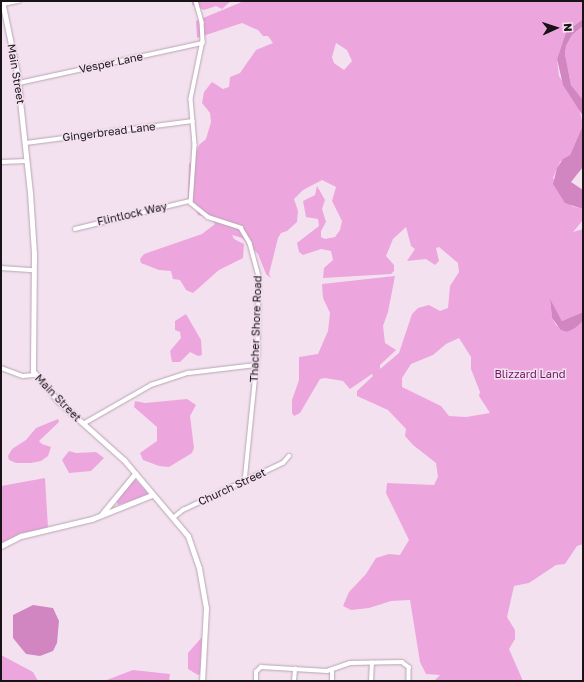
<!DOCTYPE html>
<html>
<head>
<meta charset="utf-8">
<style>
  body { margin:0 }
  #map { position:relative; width:584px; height:682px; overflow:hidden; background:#f4e1f0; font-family:"Golos Text",sans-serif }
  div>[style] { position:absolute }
  .green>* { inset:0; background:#eda5de }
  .water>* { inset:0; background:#d186c2 }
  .roads { filter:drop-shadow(0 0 1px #b7a5b2) drop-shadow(0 0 1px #b7a5b2) }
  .minor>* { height:3.5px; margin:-1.75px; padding:0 1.75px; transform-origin:1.75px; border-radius:1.75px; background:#fff }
  .tertiary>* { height:4.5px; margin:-2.25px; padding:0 2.25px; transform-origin:2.25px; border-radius:2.25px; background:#fff }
  .secondary>* { height:5px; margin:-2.5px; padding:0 2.5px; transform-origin:2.5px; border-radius:2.5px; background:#fff }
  span { translate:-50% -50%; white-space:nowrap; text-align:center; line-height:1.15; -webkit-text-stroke:3px #f4e1f0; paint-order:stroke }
  .street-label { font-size:11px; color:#191318 }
  .park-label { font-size:11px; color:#6f1663 }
  .frame { position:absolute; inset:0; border:2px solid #191318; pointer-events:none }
  .north { position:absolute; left:536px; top:8px; width:40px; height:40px; -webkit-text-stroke:3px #f4e1f0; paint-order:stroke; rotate:87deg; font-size:11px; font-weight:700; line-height:16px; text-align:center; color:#191318 }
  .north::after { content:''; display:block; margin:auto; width:14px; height:18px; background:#191318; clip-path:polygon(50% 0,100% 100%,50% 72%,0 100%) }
</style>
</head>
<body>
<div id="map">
  <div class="green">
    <div style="clip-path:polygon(192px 1px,231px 1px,222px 9px,216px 6px,204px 10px,192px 5px)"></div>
    <div style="clip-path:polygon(evenodd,244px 1px,583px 1px,583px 19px,566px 32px,557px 59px,559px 76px,579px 107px,583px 125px,570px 155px,560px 162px,553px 178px,572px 206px,583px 209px,583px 220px,573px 232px,583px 229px,583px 312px,562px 321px,550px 300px,552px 318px,556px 325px,567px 332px,583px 321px,583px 544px,577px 546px,565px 564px,556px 565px,529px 583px,514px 586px,507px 617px,515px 630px,515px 639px,509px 649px,523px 681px,434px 681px,440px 675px,426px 674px,420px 662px,410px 600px,391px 601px,369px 608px,351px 610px,343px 606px,349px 592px,366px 574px,376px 558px,389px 554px,400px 555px,409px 540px,386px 493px,387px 483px,434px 485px,438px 477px,436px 463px,413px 445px,405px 436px,406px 429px,388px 410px,357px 396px,357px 391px,373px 376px,372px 374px,350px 389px,343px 381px,325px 378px,320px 379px,300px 413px,294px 416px,292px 413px,292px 400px,299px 380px,299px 357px,318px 354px,328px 331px,330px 313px,323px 298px,322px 284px,395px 276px,388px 312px,383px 326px,385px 343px,396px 350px,380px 365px,380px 369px,399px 353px,412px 314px,418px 308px,429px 305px,440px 311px,448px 308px,450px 286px,459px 272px,458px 263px,439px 247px,436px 248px,439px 261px,435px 265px,426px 259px,407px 261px,415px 249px,411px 246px,406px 227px,393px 239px,386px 256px,394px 265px,394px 271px,391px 274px,323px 278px,324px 268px,333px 260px,331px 251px,321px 249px,303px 255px,299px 252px,297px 243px,319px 226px,318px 219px,306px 217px,303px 201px,315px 195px,317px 186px,325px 200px,322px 209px,326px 222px,321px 231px,321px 237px,325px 239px,335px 237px,340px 230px,342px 221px,332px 201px,336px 187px,322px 180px,303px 190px,294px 199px,298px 211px,297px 222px,287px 231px,281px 233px,278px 238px,269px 274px,271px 278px,266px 274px,258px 254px,242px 238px,232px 235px,234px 239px,244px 244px,243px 258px,219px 270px,193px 293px,186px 290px,180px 280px,173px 279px,171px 271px,159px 270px,141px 263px,140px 259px,144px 254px,202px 234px,215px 224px,210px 218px,198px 215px,193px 202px,188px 199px,189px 164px,193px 160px,199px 145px,206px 139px,211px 122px,210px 113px,202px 103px,204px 92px,212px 82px,223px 89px,229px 87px,230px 77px,240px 73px,256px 50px,273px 43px,268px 36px,263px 36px,258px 30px,242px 23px,197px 38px,196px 21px,244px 1px,336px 43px,347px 50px,352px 61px,344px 70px,334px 63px,332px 57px,336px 43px,244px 1px,459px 338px,471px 357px,471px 369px,480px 392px,479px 396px,490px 413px,466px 417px,449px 416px,441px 406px,402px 387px,402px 378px,411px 364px,433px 355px,446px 344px,459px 338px)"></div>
    <div style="clip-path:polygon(583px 26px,582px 69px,583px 100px,571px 85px,565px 54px,566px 46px,572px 35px)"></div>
    <div style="clip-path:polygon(186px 314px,201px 340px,202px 355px,198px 356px,190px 352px,180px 362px,172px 362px,170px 351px,181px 338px,180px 332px,175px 330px,175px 321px)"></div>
    <div style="clip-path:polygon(187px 399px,196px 405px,190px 416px,194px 448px,192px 453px,169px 467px,159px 466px,143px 460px,140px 453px,157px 441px,157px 427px,134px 407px,135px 401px,145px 403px)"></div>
    <div style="clip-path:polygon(58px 419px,59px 422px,39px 441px,42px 444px,51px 447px,48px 456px,41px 461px,31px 463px,16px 463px,9px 460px,8px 456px,12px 449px,26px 440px,36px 428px)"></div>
    <div style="clip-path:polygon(69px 451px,76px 453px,96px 452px,104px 458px,91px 471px,69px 473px,62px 460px)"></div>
    <div style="clip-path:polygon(45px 478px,48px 528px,22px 533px,1px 543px,1px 486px)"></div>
    <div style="clip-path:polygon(134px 478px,147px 492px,147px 495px,118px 505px,116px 499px)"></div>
    <div style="clip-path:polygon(202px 637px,200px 674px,198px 675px,188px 669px,188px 653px)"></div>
    <div style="clip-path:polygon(1px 655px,33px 672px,38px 681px,1px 681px)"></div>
    <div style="clip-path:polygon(133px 670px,170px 674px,169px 681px,104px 681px)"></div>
  </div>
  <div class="water">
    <div style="clip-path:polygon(583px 19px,583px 26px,572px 35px,566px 46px,565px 54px,571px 85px,583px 100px,583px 116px,563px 85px,557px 59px,566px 32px)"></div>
    <div style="clip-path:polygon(583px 125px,583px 167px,571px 182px,583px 190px,583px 209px,565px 203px,553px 184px,557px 168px,563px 159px,570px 155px)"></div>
    <div style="clip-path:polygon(550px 299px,562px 321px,583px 312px,583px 321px,575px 328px,567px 332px,561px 330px,552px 318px)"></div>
    <div style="clip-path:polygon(33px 605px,53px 608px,59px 621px,57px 643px,53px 651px,40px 656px,26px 654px,13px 638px,13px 615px)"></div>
  </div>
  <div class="roads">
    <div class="minor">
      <div style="left:196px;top:1px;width:22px;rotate:74deg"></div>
      <div style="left:202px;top:22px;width:19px;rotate:87deg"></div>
      <div style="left:203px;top:41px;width:59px;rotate:101.7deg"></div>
      <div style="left:191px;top:99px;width:46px;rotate:85deg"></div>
      <div style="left:195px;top:145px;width:58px;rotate:93.9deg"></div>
      <div style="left:191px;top:203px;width:22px;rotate:39deg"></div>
      <div style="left:208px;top:217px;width:35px;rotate:18deg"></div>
      <div style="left:241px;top:228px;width:17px;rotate:59deg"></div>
      <div style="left:250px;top:243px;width:34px;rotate:75deg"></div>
      <div style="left:259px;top:276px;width:78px;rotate:90.7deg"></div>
      <div style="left:258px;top:354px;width:128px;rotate:95.8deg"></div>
      <div style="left:3px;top:4px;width:16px;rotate:-11deg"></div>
      <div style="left:19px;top:83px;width:188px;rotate:-12.3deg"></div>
      <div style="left:26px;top:143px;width:168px;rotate:-7.5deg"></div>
      <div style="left:1px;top:162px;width:26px;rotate:-2deg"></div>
      <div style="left:75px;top:229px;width:118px;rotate:-13.7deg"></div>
      <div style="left:1px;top:268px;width:32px;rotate:4deg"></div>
      <div style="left:1px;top:368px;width:23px;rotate:20deg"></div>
      <div style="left:23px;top:376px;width:11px;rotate:-5deg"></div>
      <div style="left:83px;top:424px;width:78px;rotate:-29.8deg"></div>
      <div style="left:151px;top:385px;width:40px;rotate:-18deg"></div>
      <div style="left:189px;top:373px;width:67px;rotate:-6.8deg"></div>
      <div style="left:173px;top:518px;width:13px;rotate:-39deg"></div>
      <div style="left:183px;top:510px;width:110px;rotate:-25.2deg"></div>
      <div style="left:283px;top:463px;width:9px;rotate:-49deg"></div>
      <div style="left:256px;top:681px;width:9px;rotate:-90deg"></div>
      <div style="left:256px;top:672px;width:7px;rotate:-45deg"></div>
      <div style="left:261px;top:667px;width:66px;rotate:3.5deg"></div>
      <div style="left:327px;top:671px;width:24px;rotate:-19deg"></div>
      <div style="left:350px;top:663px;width:52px;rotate:-1.1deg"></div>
      <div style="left:402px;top:662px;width:9px;rotate:36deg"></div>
      <div style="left:409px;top:667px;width:14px;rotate:90deg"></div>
      <div style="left:294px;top:681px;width:12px;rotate:-85deg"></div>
      <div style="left:332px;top:681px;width:11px;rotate:-90deg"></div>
      <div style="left:371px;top:681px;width:18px;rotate:-87deg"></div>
    </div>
    <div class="tertiary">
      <div style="left:102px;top:514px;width:52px;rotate:-50.5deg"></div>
      <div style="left:1px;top:546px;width:22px;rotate:-27deg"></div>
      <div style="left:21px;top:536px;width:73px;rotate:-13.5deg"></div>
      <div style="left:92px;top:519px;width:65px;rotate:-21.8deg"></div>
    </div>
    <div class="secondary">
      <div style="left:2px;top:1px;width:74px;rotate:78.2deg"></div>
      <div style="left:17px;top:73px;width:121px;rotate:83.8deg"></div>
      <div style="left:30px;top:193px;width:60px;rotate:86.2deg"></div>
      <div style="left:34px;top:253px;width:118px;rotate:90.5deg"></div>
      <div style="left:33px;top:371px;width:39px;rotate:50deg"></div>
      <div style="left:58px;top:401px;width:89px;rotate:41.8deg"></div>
      <div style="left:124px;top:460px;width:99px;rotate:49.9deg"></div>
      <div style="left:188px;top:536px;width:34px;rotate:71deg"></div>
      <div style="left:199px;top:568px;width:41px;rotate:80.1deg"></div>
      <div style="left:206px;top:608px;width:73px;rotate:93.1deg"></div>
    </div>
  </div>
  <div class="street-label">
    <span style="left:111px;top:63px;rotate:-12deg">Vesper Lane</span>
    <span style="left:16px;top:74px;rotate:81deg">Main Street</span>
    <span style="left:109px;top:132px;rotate:-7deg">Gingerbread Lane</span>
    <span style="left:132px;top:214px;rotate:-13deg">Flintlock Way</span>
    <span style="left:256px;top:329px;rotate:-88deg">Thacher Shore Road</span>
    <span style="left:58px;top:398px;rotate:46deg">Main Street</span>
    <span style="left:232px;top:487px;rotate:-25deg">Church Street</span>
  </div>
  <div class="park-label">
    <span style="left:530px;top:374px">Blizzard Land</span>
  </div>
  <div class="frame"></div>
  <div class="north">N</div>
</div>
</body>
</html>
